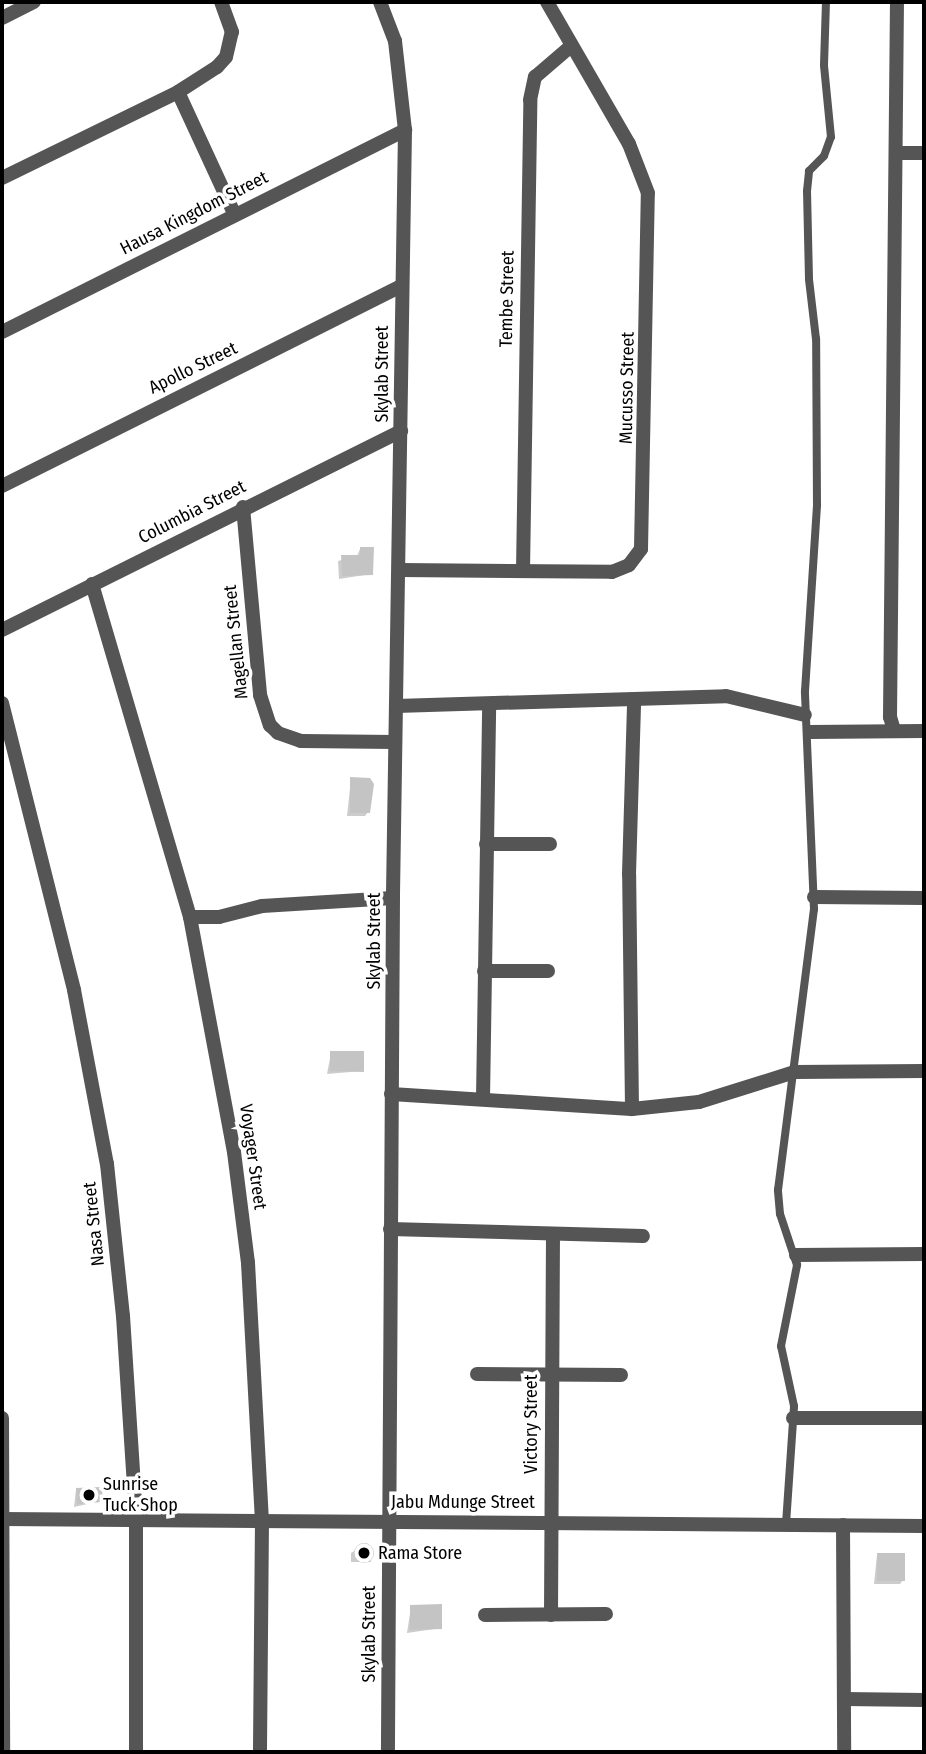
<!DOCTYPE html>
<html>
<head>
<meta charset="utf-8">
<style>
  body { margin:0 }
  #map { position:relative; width:926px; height:1754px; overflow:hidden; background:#fff; font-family:"Fira Sans Condensed",sans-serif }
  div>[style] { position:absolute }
  .shadow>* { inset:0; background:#0003 }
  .building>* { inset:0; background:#c4c4c4 }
  .round { border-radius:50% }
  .service>* { height:8px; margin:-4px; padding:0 4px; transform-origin:4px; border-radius:4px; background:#555 }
  .minor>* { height:14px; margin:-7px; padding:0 7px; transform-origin:7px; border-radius:7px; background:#555 }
  .tertiary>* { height:14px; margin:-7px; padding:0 7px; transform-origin:7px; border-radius:7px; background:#555 }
  .dots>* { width:19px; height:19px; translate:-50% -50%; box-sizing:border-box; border:4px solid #fff; border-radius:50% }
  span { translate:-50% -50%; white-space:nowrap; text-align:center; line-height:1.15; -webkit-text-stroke:7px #fff; paint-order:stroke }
  .street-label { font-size:18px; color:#000 }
  .poi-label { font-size:18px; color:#000 }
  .left { translate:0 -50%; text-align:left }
  .frame { position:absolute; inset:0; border:4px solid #000; pointer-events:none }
</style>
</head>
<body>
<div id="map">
  <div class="shadow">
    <div style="clip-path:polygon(360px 549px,371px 574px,339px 579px,338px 561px,357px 556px)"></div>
    <div style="clip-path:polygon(351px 779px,368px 812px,365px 816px,347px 816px)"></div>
    <div style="clip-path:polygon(331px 1053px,362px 1071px,327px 1074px)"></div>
    <div style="clip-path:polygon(76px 1490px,101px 1501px,74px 1507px)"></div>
    <div style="clip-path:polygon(367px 1543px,371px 1562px,351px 1562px,351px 1553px)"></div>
    <div style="clip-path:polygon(924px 1554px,924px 1590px,923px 1556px)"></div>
    <div style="clip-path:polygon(877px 1555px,903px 1580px,900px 1584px,874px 1584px)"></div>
    <div style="clip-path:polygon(411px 1607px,441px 1628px,407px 1633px)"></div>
  </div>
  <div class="building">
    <div style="clip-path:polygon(360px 547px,374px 547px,373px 575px,342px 576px,341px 555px,360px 555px)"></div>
    <div style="clip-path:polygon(350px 777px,370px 778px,374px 784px,370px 813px,350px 813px)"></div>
    <div style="clip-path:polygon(330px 1051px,364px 1051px,364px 1072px,330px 1071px)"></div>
    <div style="clip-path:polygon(102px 1487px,103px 1502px,77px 1504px,76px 1488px)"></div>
    <div class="round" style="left:354px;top:1543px;width:20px;height:20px"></div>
    <div style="clip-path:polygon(877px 1553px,905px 1553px,905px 1581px,877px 1581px)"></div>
    <div style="clip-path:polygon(442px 1604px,442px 1629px,410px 1630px,410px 1605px)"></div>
  </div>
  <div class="service">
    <div style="left:786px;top:1524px;width:118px;rotate:-86.1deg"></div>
    <div style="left:794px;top:1406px;width:61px;rotate:-102.2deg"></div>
    <div style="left:781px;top:1346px;width:83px;rotate:-78.8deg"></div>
    <div style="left:797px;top:1265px;width:54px;rotate:-108.4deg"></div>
    <div style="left:780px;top:1214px;width:24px;rotate:-95deg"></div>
    <div style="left:778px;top:1190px;width:283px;rotate:-82.7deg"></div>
    <div style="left:814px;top:909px;width:218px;rotate:-92.4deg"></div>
    <div style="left:805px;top:691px;width:186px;rotate:-86.3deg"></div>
    <div style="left:817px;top:505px;width:166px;rotate:-90.3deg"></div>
    <div style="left:816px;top:339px;width:60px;rotate:-96.7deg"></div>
    <div style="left:809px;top:279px;width:88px;rotate:-91.3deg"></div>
    <div style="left:807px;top:191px;width:20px;rotate:-84deg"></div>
    <div style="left:809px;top:171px;width:21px;rotate:-45deg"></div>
    <div style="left:824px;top:156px;width:20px;rotate:-70deg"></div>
    <div style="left:831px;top:137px;width:72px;rotate:-95.6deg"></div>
    <div style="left:824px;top:65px;width:63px;rotate:-88.2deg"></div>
  </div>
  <div class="minor">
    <div style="left:380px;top:2px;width:42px;rotate:69deg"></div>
    <div style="left:395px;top:41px;width:90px;rotate:83.6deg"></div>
    <div style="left:405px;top:130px;width:768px;rotate:90.9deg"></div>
    <div style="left:393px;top:898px;width:854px;rotate:90.34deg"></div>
    <div style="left:2px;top:18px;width:36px;rotate:-27deg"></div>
    <div style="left:178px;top:92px;width:133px;rotate:65.2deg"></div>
    <div style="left:897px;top:153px;width:27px"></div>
    <div style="left:2px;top:178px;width:196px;rotate:-26deg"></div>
    <div style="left:178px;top:92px;width:46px;rotate:-32.7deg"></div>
    <div style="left:217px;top:67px;width:13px;rotate:-48deg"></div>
    <div style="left:226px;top:57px;width:26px;rotate:-77deg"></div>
    <div style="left:232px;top:32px;width:32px;rotate:-110deg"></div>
    <div style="left:2px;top:332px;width:451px;rotate:-26.6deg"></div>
    <div style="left:2px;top:486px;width:447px;rotate:-26.6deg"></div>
    <div style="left:243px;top:507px;width:189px;rotate:84.8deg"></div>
    <div style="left:260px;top:695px;width:32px;rotate:72deg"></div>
    <div style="left:270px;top:725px;width:11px;rotate:45deg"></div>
    <div style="left:278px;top:733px;width:24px;rotate:19deg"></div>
    <div style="left:301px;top:741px;width:94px;rotate:0.6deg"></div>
    <div style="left:400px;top:570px;width:212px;rotate:0.5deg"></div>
    <div style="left:612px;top:572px;width:18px;rotate:-22deg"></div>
    <div style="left:629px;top:565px;width:20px;rotate:-53deg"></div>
    <div style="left:641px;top:549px;width:356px;rotate:-88.9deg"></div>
    <div style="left:648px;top:193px;width:53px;rotate:-111.2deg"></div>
    <div style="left:629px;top:144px;width:164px;rotate:-120deg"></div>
    <div style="left:523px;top:571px;width:471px;rotate:-89.1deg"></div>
    <div style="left:530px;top:100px;width:24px;rotate:-78deg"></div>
    <div style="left:535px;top:77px;width:48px;rotate:-40.7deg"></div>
    <div style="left:92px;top:584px;width:347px;rotate:73.6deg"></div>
    <div style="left:190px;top:917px;width:239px;rotate:79.4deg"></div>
    <div style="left:234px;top:1152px;width:112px;rotate:82.8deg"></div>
    <div style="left:248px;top:1263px;width:257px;rotate:86.9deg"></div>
    <div style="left:262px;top:1520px;width:232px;rotate:90.5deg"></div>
    <div style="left:2px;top:630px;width:446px;rotate:-26.5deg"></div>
    <div style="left:2px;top:703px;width:296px;rotate:75.9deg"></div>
    <div style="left:74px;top:990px;width:177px;rotate:79.3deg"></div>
    <div style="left:107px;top:1164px;width:153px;rotate:84deg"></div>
    <div style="left:123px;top:1316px;width:203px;rotate:86.3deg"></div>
    <div style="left:136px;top:1519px;width:233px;rotate:90deg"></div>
    <div style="left:396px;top:706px;width:330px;rotate:-1.7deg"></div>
    <div style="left:726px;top:696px;width:81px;rotate:13.5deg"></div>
    <div style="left:894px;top:730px;width:14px;rotate:-107deg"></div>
    <div style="left:890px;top:717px;width:715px;rotate:-89.44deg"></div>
    <div style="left:810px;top:732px;width:114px;rotate:-0.5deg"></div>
    <div style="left:486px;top:844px;width:64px"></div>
    <div style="left:814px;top:897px;width:110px;rotate:0.5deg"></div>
    <div style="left:190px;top:917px;width:29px"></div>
    <div style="left:219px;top:917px;width:44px;rotate:-14.3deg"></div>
    <div style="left:262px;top:906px;width:131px;rotate:-3.5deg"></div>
    <div style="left:484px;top:971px;width:64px"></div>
    <div style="left:391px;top:1094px;width:241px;rotate:3.6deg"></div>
    <div style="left:632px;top:1109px;width:67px;rotate:-6deg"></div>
    <div style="left:699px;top:1102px;width:101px;rotate:-17.4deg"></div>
    <div style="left:795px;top:1072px;width:129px;rotate:-0.4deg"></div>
    <div style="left:483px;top:1099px;width:395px;rotate:-89.1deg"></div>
    <div style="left:632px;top:1109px;width:235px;rotate:-90.7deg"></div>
    <div style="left:629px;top:874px;width:173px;rotate:-88.3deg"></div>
    <div style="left:390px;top:1229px;width:253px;rotate:1.6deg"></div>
    <div style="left:796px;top:1255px;width:128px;rotate:-0.4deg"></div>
    <div style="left:477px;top:1374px;width:144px;rotate:0.4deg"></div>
    <div style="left:2px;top:1418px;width:334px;rotate:89.8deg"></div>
    <div style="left:793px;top:1418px;width:131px"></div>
    <div style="left:843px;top:1525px;width:227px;rotate:89.7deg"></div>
    <div style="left:485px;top:1615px;width:121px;rotate:-0.5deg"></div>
    <div style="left:551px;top:1615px;width:381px;rotate:-89.7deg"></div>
    <div style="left:844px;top:1699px;width:80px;rotate:0.7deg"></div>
  </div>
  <div class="tertiary">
    <div style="left:2px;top:1519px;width:922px;rotate:0.43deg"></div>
  </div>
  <div class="dots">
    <div style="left:89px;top:1495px;background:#000"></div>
    <div style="left:364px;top:1553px;background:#000"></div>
  </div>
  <div class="street-label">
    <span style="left:194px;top:213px;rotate:-27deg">Hausa Kingdom Street</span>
    <span style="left:507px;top:299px;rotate:-89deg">Tembe Street</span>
    <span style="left:193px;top:368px;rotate:-26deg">Apollo Street</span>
    <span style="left:382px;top:374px;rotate:-90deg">Skylab Street</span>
    <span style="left:627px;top:388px;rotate:-89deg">Mucusso Street</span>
    <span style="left:192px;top:512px;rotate:-27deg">Columbia Street</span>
    <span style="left:236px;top:642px;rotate:-96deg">Magellan Street</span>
    <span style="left:374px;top:941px;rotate:-90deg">Skylab Street</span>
    <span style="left:253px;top:1157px;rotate:82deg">Voyager Street</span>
    <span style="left:94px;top:1224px;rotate:-96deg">Nasa Street</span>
    <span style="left:531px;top:1424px;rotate:-90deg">Victory Street</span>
    <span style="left:463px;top:1502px">Jabu Mdunge Street</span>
    <span style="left:369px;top:1634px;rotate:-90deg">Skylab Street</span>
  </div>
  <div class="poi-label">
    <span class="left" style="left:103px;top:1495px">Sunrise<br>Tuck Shop</span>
    <span class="left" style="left:378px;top:1553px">Rama Store</span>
  </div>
  <div class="frame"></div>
</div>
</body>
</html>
